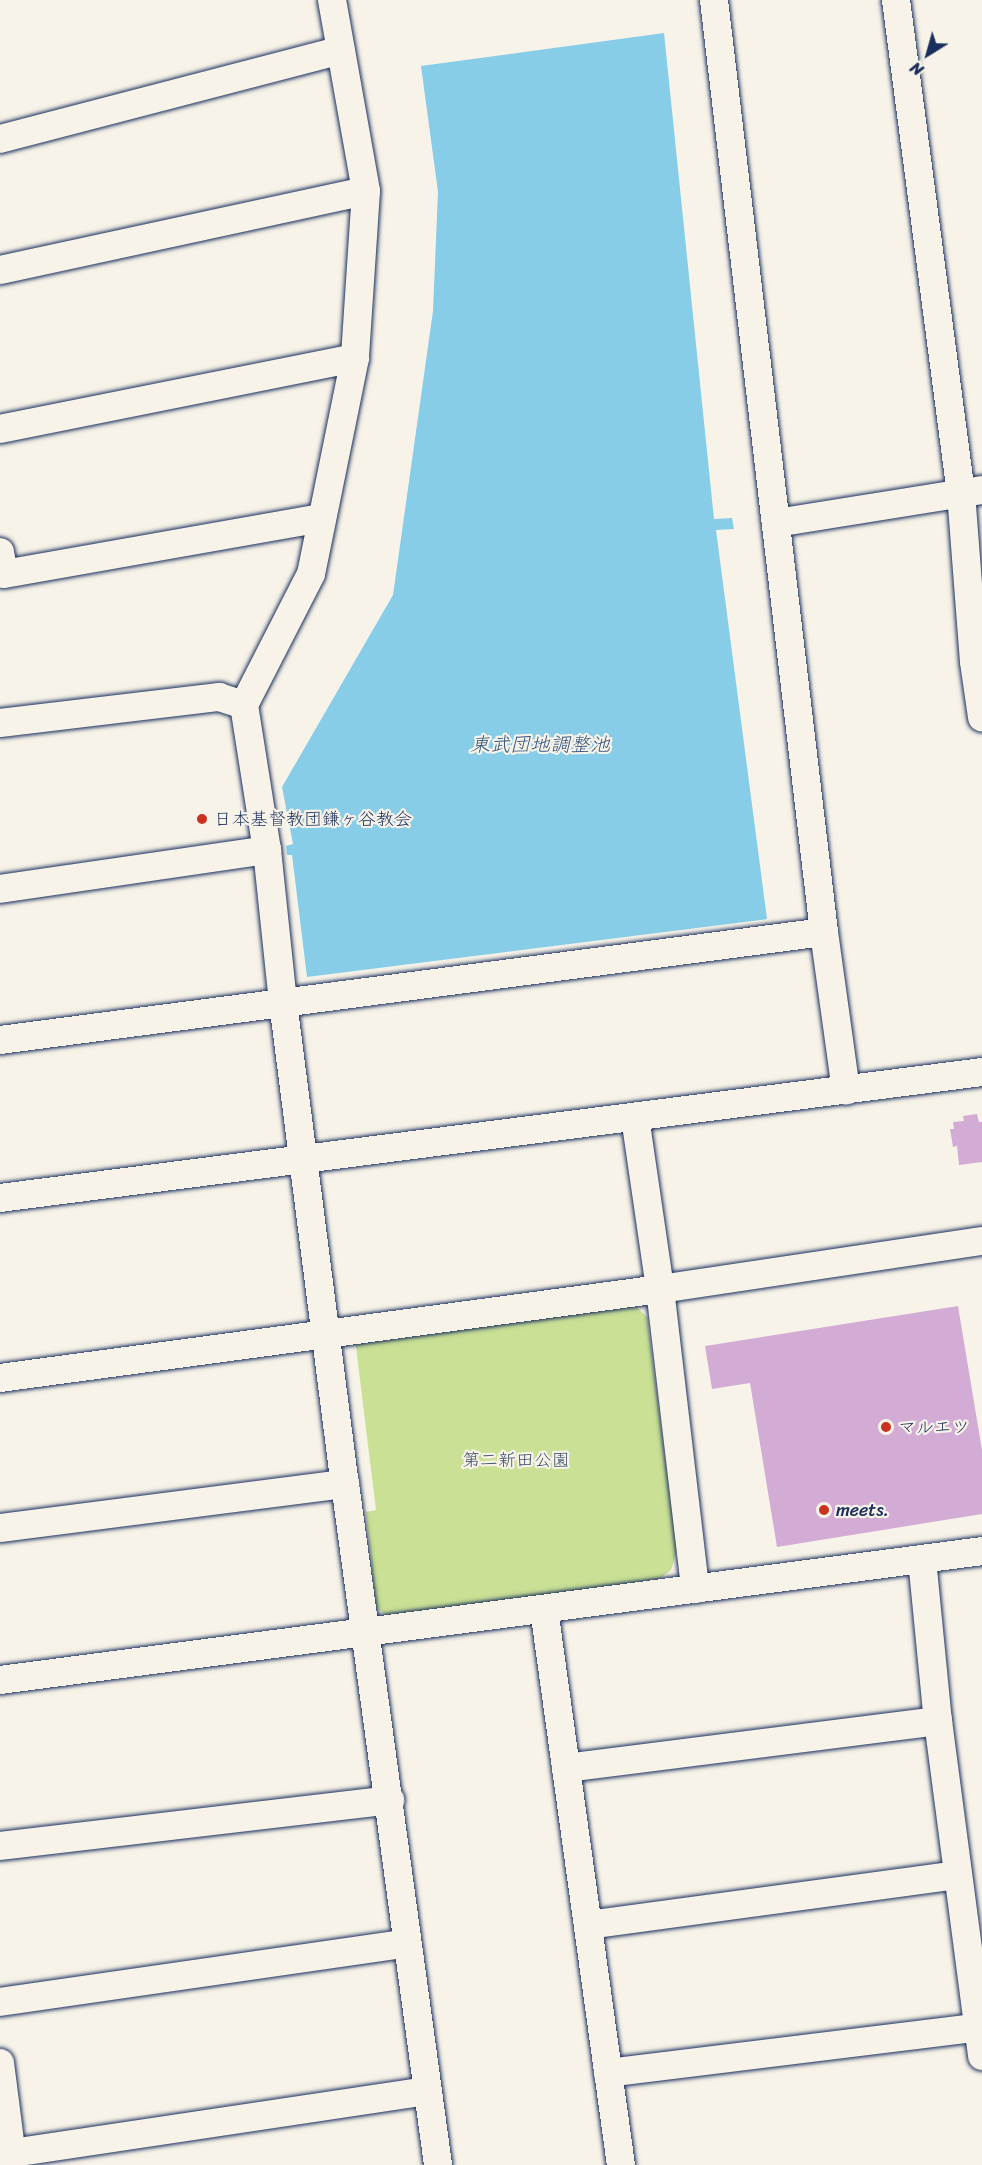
<!DOCTYPE html>
<html>
<head>
<meta charset="utf-8">
<style>
  body { margin:0 }
  #map { position:relative; width:982px; height:2165px; overflow:hidden; background:#f7f3e8; font-family:Sriracha,"Klee One",sans-serif }
  div>[style] { position:absolute }
  .green>* { inset:0; background:#c9e095 }
  .water>* { inset:0; background:#87cde8 }
  .building>* { inset:0; background:#d2acd5 }
  .roads { filter:drop-shadow(0 0 2px #1b2f5e) drop-shadow(0 0 2px #1b2f5e) }
  .street>* { height:28px; margin:-14px; padding:0 14px; transform-origin:14px; border-radius:14px; background:#f7f3e8 }
  .dots>* { width:16px; height:16px; translate:-50% -50%; box-sizing:border-box; border:3px solid #f7f3e8; border-radius:50% }
  span { translate:-50% -50%; white-space:nowrap; text-align:center; line-height:1.15; -webkit-text-stroke:4.5px #f7f3e8; paint-order:stroke }
  .poi-label { font-size:18px; color:#1b2f5e }
  .left { translate:0 -50%; text-align:left }
  .park-label { font-size:18px; color:#3e5269 }
  .water-label { font-size:20px; color:#365680; font-style:italic }
  .north { position:absolute; left:898px; top:24px; width:60px; height:60px; -webkit-text-stroke:4px #f7f3e8; paint-order:stroke; rotate:217deg; font-size:16px; font-weight:700; line-height:24px; text-align:center; color:#1b2f5e }
  .north::after { content:''; display:block; margin:auto; width:21px; height:27px; background:#1b2f5e; clip-path:polygon(50% 0,100% 100%,50% 72%,0 100%) }
</style>
</head>
<body>
<div id="map">
  <div class="green">
    <div style="clip-path:polygon(633px 1304px,647px 1317px,677px 1551px,671px 1570px,652px 1585px,388px 1617px,376px 1607px,366px 1512px,376px 1510px,355px 1339px)"></div>
  </div>
  <div class="water">
    <div style="clip-path:polygon(664px 33px,714px 519px,732px 518px,734px 529px,716px 530px,767px 919px,307px 977px,292px 855px,287px 855px,286px 846px,293px 844px,282px 787px,393px 595px,433px 311px,438px 192px,421px 66px)"></div>
  </div>
  <div class="building">
    <div style="clip-path:polygon(977px 1114px,979px 1122px,982px 1122px,982px 1162px,959px 1165px,957px 1146px,953px 1147px,950px 1129px,954px 1129px,953px 1122px,964px 1121px,963px 1116px)"></div>
    <div style="clip-path:polygon(958px 1306px,982px 1450px,982px 1514px,777px 1547px,750px 1383px,712px 1389px,705px 1346px)"></div>
  </div>
  <div class="roads">
    <div class="street">
      <div style="left:332px;top:0;width:194px;rotate:79.9deg"></div>
      <div style="left:366px;top:191px;width:167px;rotate:93.8deg"></div>
      <div style="left:355px;top:358px;width:220px;rotate:101.5deg"></div>
      <div style="left:311px;top:574px;width:147px;rotate:117.1deg"></div>
      <div style="left:244px;top:705px;width:147px;rotate:81deg"></div>
      <div style="left:267px;top:850px;width:153px;rotate:84deg"></div>
      <div style="left:283px;top:1002px;width:486px;rotate:82.7deg"></div>
      <div style="left:345px;top:1484px;width:687px;rotate:82.22deg"></div>
      <div style="left:714px;top:0;width:938px;rotate:83.27deg"></div>
      <div style="left:824px;top:932px;width:160px;rotate:82.1deg"></div>
      <div style="left:896px;top:0;width:497px;rotate:82.5deg"></div>
      <div style="left:961px;top:493px;width:169px;rotate:85.6deg"></div>
      <div style="left:974px;top:662px;width:56px;rotate:81.7deg"></div>
      <div style="left:0;top:139px;width:352px;rotate:-14.6deg"></div>
      <div style="left:0;top:270px;width:374px;rotate:-12.2deg"></div>
      <div style="left:0;top:429px;width:362px;rotate:-11.3deg"></div>
      <div style="left:776px;top:523px;width:209px;rotate:-9.1deg"></div>
      <div style="left:0;top:552px;width:22px;rotate:80deg"></div>
      <div style="left:4px;top:574px;width:323px;rotate:-10deg"></div>
      <div style="left:0;top:723px;width:221px;rotate:-6.8deg"></div>
      <div style="left:219px;top:697px;width:26px;rotate:18deg"></div>
      <div style="left:0;top:889px;width:270px;rotate:-8.3deg"></div>
      <div style="left:0;top:1040px;width:831px;rotate:-7.47deg"></div>
      <div style="left:635px;top:1117px;width:174px;rotate:81.7deg"></div>
      <div style="left:660px;top:1289px;width:302px;rotate:83.3deg"></div>
      <div style="left:0;top:1198px;width:990px;rotate:-7.31deg"></div>
      <div style="left:0;top:1378px;width:666px;rotate:-7.68deg"></div>
      <div style="left:660px;top:1289px;width:326px;rotate:-8.5deg"></div>
      <div style="left:0;top:1528px;width:348px;rotate:-7.3deg"></div>
      <div style="left:922px;top:1559px;width:163px;rotate:84.4deg"></div>
      <div style="left:938px;top:1721px;width:338px;rotate:82.5deg"></div>
      <div style="left:544px;top:1609px;width:561px;rotate:82.12deg"></div>
      <div style="left:0;top:1680px;width:990px;rotate:-7.48deg"></div>
      <div style="left:566px;top:1768px;width:375px;rotate:-7.2deg"></div>
      <div style="left:0;top:1846px;width:393px;rotate:-6.7deg"></div>
      <div style="left:588px;top:1925px;width:371px;rotate:-7.7deg"></div>
      <div style="left:0;top:2002px;width:411px;rotate:-8.2deg"></div>
      <div style="left:0;top:2063px;width:103px;rotate:82.7deg"></div>
      <div style="left:608px;top:2073px;width:372px;rotate:-7deg"></div>
      <div style="left:12px;top:2153px;width:420px;rotate:-8.5deg"></div>
    </div>
  </div>
  <div class="dots">
    <div style="left:202px;top:819px;background:#c8321e"></div>
    <div style="left:886px;top:1427px;background:#c8321e"></div>
    <div style="left:824px;top:1510px;background:#c8321e"></div>
  </div>
  <div class="poi-label">
    <span class="left" style="left:214px;top:819px">日本基督教団鎌ヶ谷教会</span>
    <span class="left" style="left:898px;top:1427px">マルエツ</span>
    <span class="left" style="left:836px;top:1510px">meets.</span>
  </div>
  <div class="park-label">
    <span style="left:516px;top:1460px">第二新田公園</span>
  </div>
  <div class="water-label">
    <span style="left:540px;top:744px">東武団地調整池</span>
  </div>
  <div class="north">N</div>
</div>
</body>
</html>
